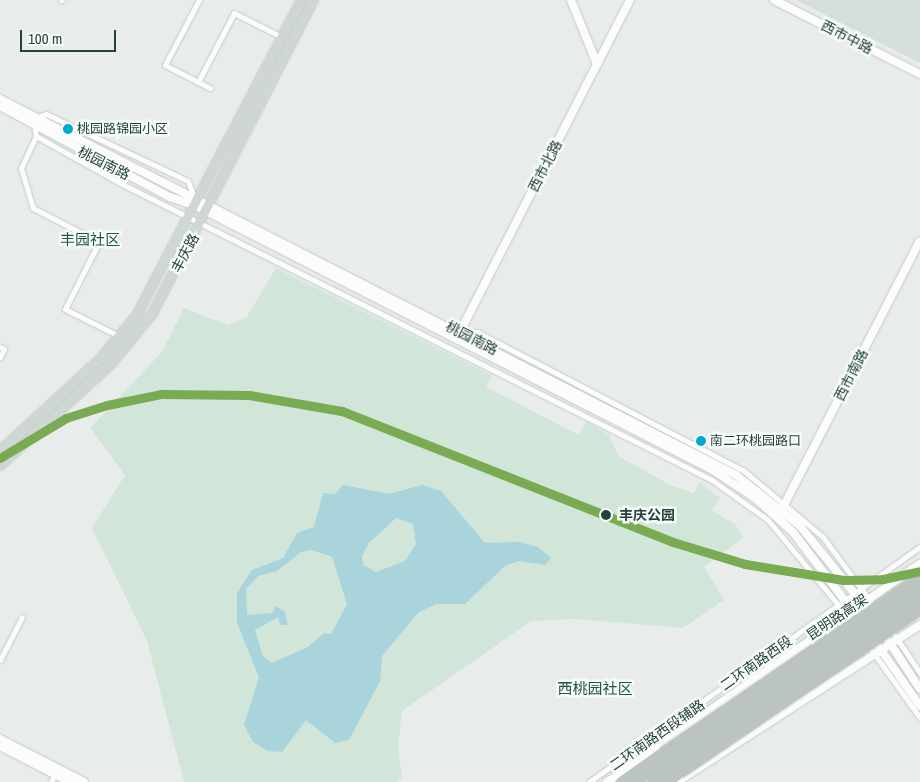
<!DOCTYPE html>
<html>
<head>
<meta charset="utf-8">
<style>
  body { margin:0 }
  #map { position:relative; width:920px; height:782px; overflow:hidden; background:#e8edeb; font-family:"Archivo Narrow","Noto Sans SC",sans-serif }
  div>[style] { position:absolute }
  .built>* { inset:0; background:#d6dedb }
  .green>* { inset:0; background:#d1e6d8 }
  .water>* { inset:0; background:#a9d4db }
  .roads { filter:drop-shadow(0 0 1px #c5cac8) drop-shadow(0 0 1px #c5cac8) }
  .street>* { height:5px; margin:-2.5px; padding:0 2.5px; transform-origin:2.5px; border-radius:2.5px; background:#fcfcfc }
  .secondary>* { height:8px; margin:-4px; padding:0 4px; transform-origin:4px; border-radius:4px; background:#fcfcfc }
  .primary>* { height:9px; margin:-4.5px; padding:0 4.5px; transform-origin:4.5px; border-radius:4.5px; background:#cfd7d5 }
  .highway>* { height:10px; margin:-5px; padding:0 5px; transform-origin:5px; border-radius:5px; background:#bcc4c2 }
  .bridges { filter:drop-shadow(0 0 1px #c3ccc9) drop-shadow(0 0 1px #c3ccc9) }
  .highway-bridge>* { height:10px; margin:-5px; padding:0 5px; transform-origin:5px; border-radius:5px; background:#bcc4c2 }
  .metro-1>* { height:9px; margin:-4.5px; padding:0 4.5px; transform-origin:4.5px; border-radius:4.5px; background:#78ab52 }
  .dots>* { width:14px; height:14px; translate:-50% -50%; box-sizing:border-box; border:2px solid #f7fbf9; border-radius:50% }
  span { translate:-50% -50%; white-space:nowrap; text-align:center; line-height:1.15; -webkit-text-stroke:5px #f7fbf9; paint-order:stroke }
  .bus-label { font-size:13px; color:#24423a }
  .left { translate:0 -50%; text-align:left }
  .street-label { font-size:14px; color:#24423a }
  .stop-label { font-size:14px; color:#24423a; font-weight:700 }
  .neighbourhood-label { font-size:15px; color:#1f5548 }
  .scale { position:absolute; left:20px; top:30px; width:96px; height:22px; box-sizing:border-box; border:2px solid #24423a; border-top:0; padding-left:6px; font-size:15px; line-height:18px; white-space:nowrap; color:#24423a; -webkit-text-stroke:4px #f7fbf9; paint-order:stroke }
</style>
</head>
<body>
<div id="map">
  <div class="built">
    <div style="clip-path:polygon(796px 0,920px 0,920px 63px)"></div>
  </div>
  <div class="green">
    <div style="clip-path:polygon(276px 268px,492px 376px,486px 387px,579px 435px,586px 422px,609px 435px,618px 456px,672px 486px,694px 493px,699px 482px,720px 498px,712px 510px,736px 525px,743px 538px,704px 567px,724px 600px,683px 628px,575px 619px,531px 621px,402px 711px,398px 748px,402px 777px,396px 782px,184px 782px,147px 641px,92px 528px,125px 475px,90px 428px,162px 352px,184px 308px,228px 325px,246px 318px)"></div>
  </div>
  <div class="water">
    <div style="clip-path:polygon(evenodd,343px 485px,389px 494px,422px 485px,441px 491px,485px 543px,520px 542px,538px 547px,551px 558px,545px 565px,519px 561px,506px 565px,465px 604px,436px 604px,419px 612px,382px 656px,380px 681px,349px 740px,335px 743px,306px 720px,282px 752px,268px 751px,253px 742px,244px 725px,259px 677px,237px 623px,237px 593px,252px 570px,283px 558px,297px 533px,314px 527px,323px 493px,335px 494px,343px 485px,396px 518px,413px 524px,416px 544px,405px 561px,376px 572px,363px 565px,362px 556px,369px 543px,396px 518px,343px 485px,312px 550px,332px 557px,347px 604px,331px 634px,324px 633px,308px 647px,272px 663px,263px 656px,255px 630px,278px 617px,281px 625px,288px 625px,285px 612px,276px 606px,272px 613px,247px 615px,246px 589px,258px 576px,277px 571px,301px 552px,312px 550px)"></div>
  </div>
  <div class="roads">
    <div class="street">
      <div style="left:61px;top:0;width:1px"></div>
      <div style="left:199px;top:0;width:73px;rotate:117.6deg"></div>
      <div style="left:165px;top:65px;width:51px;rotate:27.1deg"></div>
      <div style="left:198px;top:82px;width:78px;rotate:-62.4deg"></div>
      <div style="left:234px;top:13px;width:54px;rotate:26.6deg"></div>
      <div style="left:36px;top:118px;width:11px;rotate:-22deg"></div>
      <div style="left:46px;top:114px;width:157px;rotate:25.3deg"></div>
      <div style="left:188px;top:181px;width:15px;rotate:70deg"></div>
      <div style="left:34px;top:124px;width:12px;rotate:81deg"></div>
      <div style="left:36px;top:136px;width:98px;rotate:29.2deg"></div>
      <div style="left:122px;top:184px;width:660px;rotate:26.64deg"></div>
      <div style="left:712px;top:480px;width:69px;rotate:35.5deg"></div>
      <div style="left:768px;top:520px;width:127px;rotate:50.4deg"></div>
      <div style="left:36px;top:136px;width:35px;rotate:115deg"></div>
      <div style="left:21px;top:168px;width:42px;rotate:73.3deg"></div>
      <div style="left:33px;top:208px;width:74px;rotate:27.3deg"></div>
      <div style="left:99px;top:242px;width:75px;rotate:116.9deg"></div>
      <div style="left:65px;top:309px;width:60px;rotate:26.6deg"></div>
      <div style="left:460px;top:332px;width:17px"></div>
      <div style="left:477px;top:332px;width:301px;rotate:27.5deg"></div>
      <div style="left:744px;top:471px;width:103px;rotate:39.9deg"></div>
      <div style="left:823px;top:537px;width:89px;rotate:53.6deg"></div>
      <div style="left:0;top:347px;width:4px;rotate:27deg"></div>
      <div style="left:4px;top:349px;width:9px;rotate:117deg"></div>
      <div style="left:891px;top:630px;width:52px;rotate:56deg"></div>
      <div style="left:868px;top:645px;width:90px;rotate:54.5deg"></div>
      <div style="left:0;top:660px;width:48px;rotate:-62.9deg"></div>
      <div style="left:51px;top:782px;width:9px;rotate:-63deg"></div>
      <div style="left:589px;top:782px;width:406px;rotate:-35.4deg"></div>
    </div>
    <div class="secondary">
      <div style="left:571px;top:0;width:69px;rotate:67.9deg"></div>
      <div style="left:774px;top:0;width:164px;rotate:26.9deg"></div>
      <div style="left:0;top:99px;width:826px;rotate:27.06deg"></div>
      <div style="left:736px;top:475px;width:82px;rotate:38.6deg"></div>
      <div style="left:800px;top:526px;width:114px;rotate:51deg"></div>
      <div style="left:0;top:106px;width:193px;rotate:28.2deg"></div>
      <div style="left:170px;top:197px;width:28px;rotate:19deg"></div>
      <div style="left:196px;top:206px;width:578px;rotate:27.05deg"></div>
      <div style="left:711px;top:469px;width:53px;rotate:33.4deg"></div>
      <div style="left:755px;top:498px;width:51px;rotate:41.8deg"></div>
      <div style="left:793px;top:532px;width:113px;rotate:52.9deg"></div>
      <div style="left:460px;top:332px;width:373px;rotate:-62.9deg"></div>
      <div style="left:782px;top:509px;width:301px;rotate:-62.8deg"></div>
      <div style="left:882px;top:631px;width:69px;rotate:56.8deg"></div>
      <div style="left:872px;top:637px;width:84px;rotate:55.2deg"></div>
      <div style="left:0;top:739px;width:94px;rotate:27.1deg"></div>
      <div style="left:0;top:746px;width:79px;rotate:27.2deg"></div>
      <div style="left:607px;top:782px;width:381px;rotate:-34.9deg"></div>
      <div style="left:677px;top:782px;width:289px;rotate:-32.9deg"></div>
    </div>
    <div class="primary">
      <div style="left:0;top:450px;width:134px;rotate:-42.6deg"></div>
      <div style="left:99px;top:359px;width:57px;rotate:-49.9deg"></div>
      <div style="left:136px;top:315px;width:356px;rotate:-62.4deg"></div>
      <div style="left:0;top:465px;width:152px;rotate:-42.6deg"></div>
      <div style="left:112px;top:362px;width:63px;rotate:-50.8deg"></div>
      <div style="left:152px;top:313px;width:352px;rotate:-62.8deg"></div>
    </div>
    <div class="highway">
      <div style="left:621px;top:782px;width:54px;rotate:-35.2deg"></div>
      <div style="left:635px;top:782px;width:43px;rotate:-32.6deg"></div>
      <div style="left:653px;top:782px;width:29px;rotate:-34deg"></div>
      <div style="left:668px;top:782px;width:17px;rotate:-36deg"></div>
    </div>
  </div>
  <div class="bridges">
    <div class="highway-bridge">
      <div style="left:665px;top:751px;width:309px;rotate:-34.3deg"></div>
      <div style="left:671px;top:759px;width:303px;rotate:-34.6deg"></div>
      <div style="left:677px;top:766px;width:295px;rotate:-34.7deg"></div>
      <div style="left:682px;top:772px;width:288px;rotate:-34.2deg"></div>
    </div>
  </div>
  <div class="metro-1">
    <div style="left:0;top:458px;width:77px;rotate:-31.2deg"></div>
    <div style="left:66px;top:418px;width:43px;rotate:-17.6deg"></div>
    <div style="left:107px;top:405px;width:55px;rotate:-11.5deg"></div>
    <div style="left:161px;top:394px;width:88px;rotate:0.7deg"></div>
    <div style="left:249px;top:395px;width:94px;rotate:9.8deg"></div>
    <div style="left:342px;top:411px;width:356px;rotate:21.6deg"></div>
    <div style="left:673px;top:542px;width:75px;rotate:17deg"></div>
    <div style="left:745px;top:564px;width:100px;rotate:9.2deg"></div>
    <div style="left:844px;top:580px;width:39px;rotate:-1deg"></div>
    <div style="left:883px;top:579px;width:38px;rotate:-12deg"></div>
  </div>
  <div class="dots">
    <div style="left:68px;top:129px;background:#00a9ce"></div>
    <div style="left:701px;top:441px;background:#00a9ce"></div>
    <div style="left:606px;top:515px;background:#24423a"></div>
  </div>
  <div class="bus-label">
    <span class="left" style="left:77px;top:129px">桃园路锦园小区</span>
    <span class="left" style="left:710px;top:441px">南二环桃园路口</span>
  </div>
  <div class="street-label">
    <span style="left:847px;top:37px;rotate:27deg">西市中路</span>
    <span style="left:104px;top:163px;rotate:27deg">桃园南路</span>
    <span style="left:545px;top:166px;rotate:-63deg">西市北路</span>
    <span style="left:185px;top:253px;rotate:-62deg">丰庆路</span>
    <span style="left:472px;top:338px;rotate:27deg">桃园南路</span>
    <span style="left:851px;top:375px;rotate:-63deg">西市南路</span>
    <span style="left:837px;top:617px;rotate:-34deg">昆明路高架</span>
    <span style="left:756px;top:663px;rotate:-35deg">二环南路西段</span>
    <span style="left:657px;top:735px;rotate:-35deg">二环南路西段辅路</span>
  </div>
  <div class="stop-label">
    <span class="left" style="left:619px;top:515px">丰庆公园</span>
  </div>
  <div class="neighbourhood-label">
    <span style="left:90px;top:240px">丰园社区</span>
    <span style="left:595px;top:689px">西桃园社区</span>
  </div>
  <div class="scale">100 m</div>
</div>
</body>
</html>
